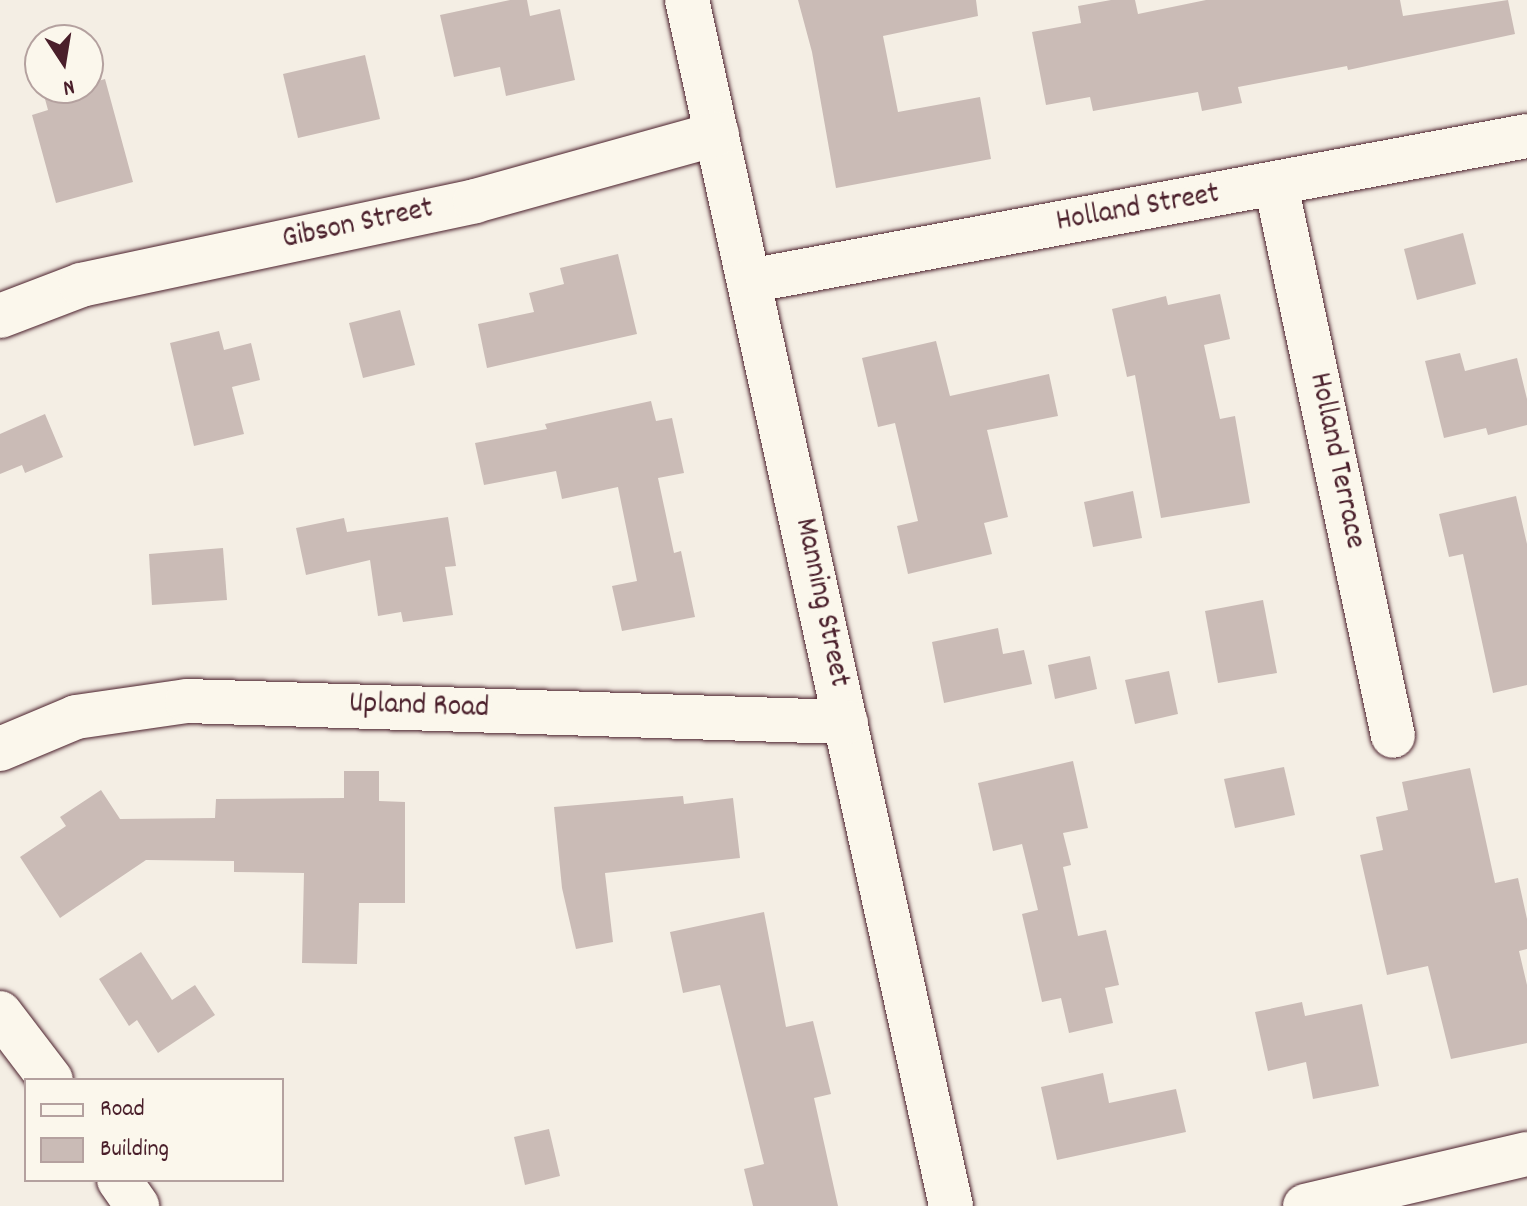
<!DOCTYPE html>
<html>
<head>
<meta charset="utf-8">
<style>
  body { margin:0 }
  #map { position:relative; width:1527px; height:1206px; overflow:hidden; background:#f4eee4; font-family:Dekko,sans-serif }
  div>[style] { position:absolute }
  .building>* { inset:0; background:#cabbb6 }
  .roads { filter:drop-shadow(0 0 2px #4a1f2b) drop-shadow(0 0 2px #4a1f2b) }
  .street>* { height:44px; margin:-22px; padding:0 22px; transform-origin:22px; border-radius:22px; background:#fbf7ec }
  .secondary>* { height:44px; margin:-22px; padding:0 22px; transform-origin:22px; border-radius:22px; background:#fbf7ec }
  span { translate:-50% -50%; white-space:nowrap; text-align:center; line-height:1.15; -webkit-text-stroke:7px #fbf7ec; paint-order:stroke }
  .street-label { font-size:30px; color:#4a1f2b }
  .legend { position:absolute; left:24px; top:1078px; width:260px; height:104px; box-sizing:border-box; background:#fbf7ec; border:2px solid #b4a19f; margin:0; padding:10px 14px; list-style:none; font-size:24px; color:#4a1f2b }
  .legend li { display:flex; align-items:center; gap:16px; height:40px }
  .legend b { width:40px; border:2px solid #b4a19f }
  .north { position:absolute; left:24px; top:24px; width:80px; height:80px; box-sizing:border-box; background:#fbf7ec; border:2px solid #b4a19f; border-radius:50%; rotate:168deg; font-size:22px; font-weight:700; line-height:32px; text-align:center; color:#4a1f2b }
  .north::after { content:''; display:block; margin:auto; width:28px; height:36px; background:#4a1f2b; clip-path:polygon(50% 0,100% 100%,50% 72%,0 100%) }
</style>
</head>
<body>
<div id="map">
  <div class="building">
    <div style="clip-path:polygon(510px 0,527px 0,530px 16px,560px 9px,575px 80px,506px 96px,500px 67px,454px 77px,440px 15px)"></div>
    <div style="clip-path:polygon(798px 0,976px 0,978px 16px,883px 36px,898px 112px,980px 97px,991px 159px,836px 188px,812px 52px)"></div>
    <div style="clip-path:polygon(1111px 0,1135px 0,1138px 14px,1206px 0,1400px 0,1403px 16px,1508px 0,1515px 34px,1348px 70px,1347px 66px,1238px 87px,1242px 103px,1202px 111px,1198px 92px,1093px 111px,1090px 97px,1046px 105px,1032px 32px,1081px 23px,1078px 6px)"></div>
    <div style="clip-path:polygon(365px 55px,380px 119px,298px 138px,283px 74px)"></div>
    <div style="clip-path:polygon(105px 79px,133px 182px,56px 203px,32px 115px,48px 110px,42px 88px,88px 88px,88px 84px)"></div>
    <div style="clip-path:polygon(1463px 233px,1476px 284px,1417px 300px,1404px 249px)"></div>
    <div style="clip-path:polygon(618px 254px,637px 334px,487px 368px,478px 324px,534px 312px,529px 293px,564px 284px,560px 268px)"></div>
    <div style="clip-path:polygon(1220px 294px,1230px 339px,1204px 345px,1220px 419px,1235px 416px,1250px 503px,1161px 518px,1135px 375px,1127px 377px,1112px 309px,1166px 296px,1168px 305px)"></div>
    <div style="clip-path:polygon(400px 310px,415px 365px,363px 378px,349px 323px)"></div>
    <div style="clip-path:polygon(219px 331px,224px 350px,251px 343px,260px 380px,232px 387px,244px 434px,194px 446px,170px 343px)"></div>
    <div style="clip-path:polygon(936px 341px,950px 396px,1049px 374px,1058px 416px,987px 430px,1008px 517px,984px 523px,992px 554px,908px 574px,897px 526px,918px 521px,895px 423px,878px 427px,862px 358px)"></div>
    <div style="clip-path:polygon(1460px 353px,1465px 371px,1517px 358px,1527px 399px,1527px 425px,1488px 435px,1486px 428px,1444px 438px,1425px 361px)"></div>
    <div style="clip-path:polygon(651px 401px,656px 421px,672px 418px,684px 473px,658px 478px,674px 553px,681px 551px,695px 617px,622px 631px,612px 586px,637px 581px,618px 487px,562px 499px,556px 471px,484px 485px,475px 443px,547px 429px,545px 424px)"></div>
    <div style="clip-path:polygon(45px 414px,63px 457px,25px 473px,22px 465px,0 474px,0 434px)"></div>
    <div style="clip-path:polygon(1133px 491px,1142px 538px,1093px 547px,1084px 502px)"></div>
    <div style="clip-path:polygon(1516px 496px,1527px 544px,1527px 685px,1493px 693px,1463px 554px,1449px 557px,1439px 514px)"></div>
    <div style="clip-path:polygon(448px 517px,456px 566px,445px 567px,453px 615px,403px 622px,401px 612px,378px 616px,370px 560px,306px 575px,296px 528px,344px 518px,347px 532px)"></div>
    <div style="clip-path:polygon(223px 548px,227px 600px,152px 605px,149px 554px)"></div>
    <div style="clip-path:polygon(1263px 600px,1277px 673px,1218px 683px,1205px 611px)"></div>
    <div style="clip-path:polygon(998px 628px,1003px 654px,1024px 650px,1032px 684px,944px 703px,932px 642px)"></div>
    <div style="clip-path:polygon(1090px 656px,1097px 689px,1055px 699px,1048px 665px)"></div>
    <div style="clip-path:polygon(1169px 671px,1178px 714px,1135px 724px,1125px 680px)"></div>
    <div style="clip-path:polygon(1073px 761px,1088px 828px,1063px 833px,1071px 865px,1063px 867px,1078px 936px,1106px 930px,1119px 985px,1105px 988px,1113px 1023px,1069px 1033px,1061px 998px,1042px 1002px,1022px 914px,1038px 910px,1022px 844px,993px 851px,978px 783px)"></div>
    <div style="clip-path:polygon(1284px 767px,1295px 815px,1235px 828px,1224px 779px)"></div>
    <div style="clip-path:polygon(1470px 768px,1495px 883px,1518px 878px,1527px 919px,1527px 949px,1519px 951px,1527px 985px,1527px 1043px,1451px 1059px,1428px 966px,1387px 975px,1360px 855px,1383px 850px,1376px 817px,1408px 810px,1402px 782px)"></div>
    <div style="clip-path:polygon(344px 771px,379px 771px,379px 801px,405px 802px,405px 903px,359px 903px,357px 964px,302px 963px,304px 873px,234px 872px,234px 861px,146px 860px,60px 918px,20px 857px,66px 826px,60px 817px,101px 790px,120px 819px,215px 818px,216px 799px,344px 798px)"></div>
    <div style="clip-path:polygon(683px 796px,684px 804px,733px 798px,740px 858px,605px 873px,613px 942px,576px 949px,562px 888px,554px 807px)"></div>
    <div style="clip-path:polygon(764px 912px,786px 1027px,813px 1021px,831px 1094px,814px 1098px,838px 1206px,753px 1206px,744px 1169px,764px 1164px,720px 985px,683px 993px,670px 932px)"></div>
    <div style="clip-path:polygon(141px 952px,172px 1000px,195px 985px,215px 1015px,158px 1053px,137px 1020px,129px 1026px,99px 979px)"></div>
    <div style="clip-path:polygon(1302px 1002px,1305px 1016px,1362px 1004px,1379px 1086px,1313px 1099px,1306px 1062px,1268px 1071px,1255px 1012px)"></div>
    <div style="clip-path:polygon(1103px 1073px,1109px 1103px,1176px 1089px,1186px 1132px,1057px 1160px,1041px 1087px)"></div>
    <div style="clip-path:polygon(549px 1129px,560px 1176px,525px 1185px,514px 1137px)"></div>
  </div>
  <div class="roads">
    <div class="street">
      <div style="left:687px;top:0;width:1235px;rotate:77.65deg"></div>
      <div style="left:1276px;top:185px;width:563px;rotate:78.01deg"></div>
      <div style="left:749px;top:281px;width:791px;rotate:-10.56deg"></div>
      <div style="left:0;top:316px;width:87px;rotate:-20.9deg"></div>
      <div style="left:81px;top:285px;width:403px;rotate:-12deg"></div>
      <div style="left:475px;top:201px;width:251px;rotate:-15.5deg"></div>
      <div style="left:0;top:749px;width:82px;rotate:-22.8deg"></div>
      <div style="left:76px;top:717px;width:112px;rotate:-8.2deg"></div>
      <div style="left:187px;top:701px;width:659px;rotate:1.83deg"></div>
      <div style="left:0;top:1013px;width:84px;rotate:52.7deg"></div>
      <div style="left:119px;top:1180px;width:32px;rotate:55deg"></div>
    </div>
    <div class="secondary">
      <div style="left:1305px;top:1206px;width:228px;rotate:-13.2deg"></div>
    </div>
  </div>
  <div class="street-label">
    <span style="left:1138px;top:210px;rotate:-10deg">Holland Street</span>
    <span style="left:358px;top:226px;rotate:-12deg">Gibson Street</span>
    <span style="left:1335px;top:461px;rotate:78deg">Holland Terrace</span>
    <span style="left:820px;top:603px;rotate:78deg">Manning Street</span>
    <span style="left:419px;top:708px;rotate:2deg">Upland Road</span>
  </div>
  <ul class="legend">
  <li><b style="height:10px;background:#fbf7ec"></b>Road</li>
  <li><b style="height:22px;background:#cabbb6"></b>Building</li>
  </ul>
  <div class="north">N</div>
</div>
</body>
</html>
